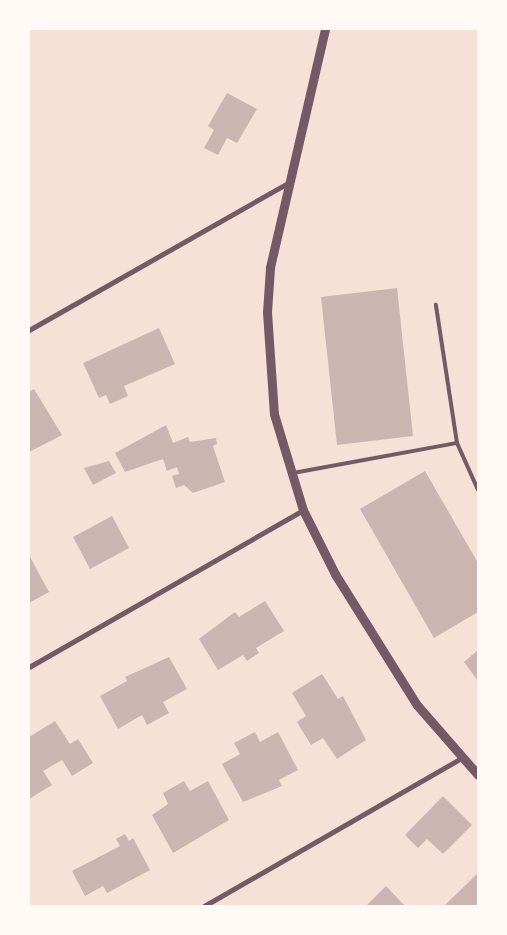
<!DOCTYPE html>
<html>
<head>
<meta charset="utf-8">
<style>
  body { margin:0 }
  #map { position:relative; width:507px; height:935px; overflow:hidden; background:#f7e1d7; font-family:"PT Sans",sans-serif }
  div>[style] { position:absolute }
  .building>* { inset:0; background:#ccb4b1 }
  .service>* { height:4px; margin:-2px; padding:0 2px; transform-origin:2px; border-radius:2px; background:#755966 }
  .minor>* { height:5px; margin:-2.5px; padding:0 2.5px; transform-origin:2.5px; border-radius:2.5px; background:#755966 }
  .tertiary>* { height:9px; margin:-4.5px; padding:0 4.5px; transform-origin:4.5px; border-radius:4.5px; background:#755966 }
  span { translate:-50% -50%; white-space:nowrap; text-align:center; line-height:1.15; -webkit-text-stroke:4px #fffaf5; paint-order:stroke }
  .frame { position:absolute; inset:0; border:30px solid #fffaf5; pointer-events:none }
</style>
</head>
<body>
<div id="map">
  <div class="building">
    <div style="clip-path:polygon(227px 93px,257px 109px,237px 143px,227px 138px,218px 155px,204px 148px,214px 130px,208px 126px)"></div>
    <div style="clip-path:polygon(397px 288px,413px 436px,337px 445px,321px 297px)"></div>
    <div style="clip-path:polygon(159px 328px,175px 364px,124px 386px,128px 396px,110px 404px,106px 395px,99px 398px,83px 363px)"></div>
    <div style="clip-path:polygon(34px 389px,62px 435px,29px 452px,29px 392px)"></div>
    <div style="clip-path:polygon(166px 425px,173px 443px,188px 437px,190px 442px,216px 438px,217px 444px,213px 446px,225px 482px,193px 493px,184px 485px,176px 488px,172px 476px,179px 474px,177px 467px,167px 471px,163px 459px,125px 472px,115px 453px)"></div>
    <div style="clip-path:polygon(109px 461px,116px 473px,93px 485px,84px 468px)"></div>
    <div style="clip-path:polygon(425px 471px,478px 563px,478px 612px,434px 638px,360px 509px)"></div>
    <div style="clip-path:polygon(112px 516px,129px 548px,90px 569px,73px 537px)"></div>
    <div style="clip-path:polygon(29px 555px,49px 592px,29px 603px)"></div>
    <div style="clip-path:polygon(265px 601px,284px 631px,256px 648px,259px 653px,247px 661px,243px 655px,218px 670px,199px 639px,235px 612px,239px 617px)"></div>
    <div style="clip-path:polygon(478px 650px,478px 681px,464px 662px)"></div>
    <div style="clip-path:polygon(169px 657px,187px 689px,163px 702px,169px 713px,147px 725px,142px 715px,118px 729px,100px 696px,127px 681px,125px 677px)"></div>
    <div style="clip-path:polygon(322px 674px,338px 699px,343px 696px,366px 740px,337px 759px,323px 738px,311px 745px,297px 722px,306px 716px,292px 693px)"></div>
    <div style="clip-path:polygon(55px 721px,70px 744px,78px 739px,93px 763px,72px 776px,62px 760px,43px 771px,52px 785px,29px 799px,29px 737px)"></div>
    <div style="clip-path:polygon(255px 732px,260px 742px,278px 732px,298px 770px,279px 780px,282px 786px,243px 802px,222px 764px,240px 754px,234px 743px)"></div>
    <div style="clip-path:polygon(184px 781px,190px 791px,208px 781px,229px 820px,173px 853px,152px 815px,168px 804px,163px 793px)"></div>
    <div style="clip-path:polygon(443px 796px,472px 825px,443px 854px,427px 839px,418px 848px,405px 835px)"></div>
    <div style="clip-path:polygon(125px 834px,129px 841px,133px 838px,150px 870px,107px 893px,103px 886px,85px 896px,72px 871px,120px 846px,116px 839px)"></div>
    <div style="clip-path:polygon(478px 873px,478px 906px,444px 906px)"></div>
    <div style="clip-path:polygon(386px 886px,405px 906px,366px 906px)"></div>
  </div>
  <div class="service">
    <div style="left:457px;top:443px;width:51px;rotate:65.9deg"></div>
    <div style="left:293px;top:473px;width:167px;rotate:-10.4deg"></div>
    <div style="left:457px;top:443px;width:140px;rotate:-98.7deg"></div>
  </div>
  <div class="minor">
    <div style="left:29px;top:330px;width:298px;rotate:-29.6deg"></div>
    <div style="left:29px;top:667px;width:316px;rotate:-29.8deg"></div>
    <div style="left:204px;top:906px;width:297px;rotate:-29.9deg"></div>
  </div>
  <div class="tertiary">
    <div style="left:325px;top:29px;width:245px;rotate:103deg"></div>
    <div style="left:270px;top:268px;width:44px;rotate:93.9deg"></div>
    <div style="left:267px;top:312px;width:102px;rotate:86.1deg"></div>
    <div style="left:274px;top:414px;width:100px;rotate:73.2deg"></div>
    <div style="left:303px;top:510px;width:72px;rotate:63.4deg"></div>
    <div style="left:335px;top:574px;width:155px;rotate:58deg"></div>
    <div style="left:417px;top:705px;width:93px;rotate:48.9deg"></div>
  </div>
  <div class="frame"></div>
</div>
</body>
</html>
